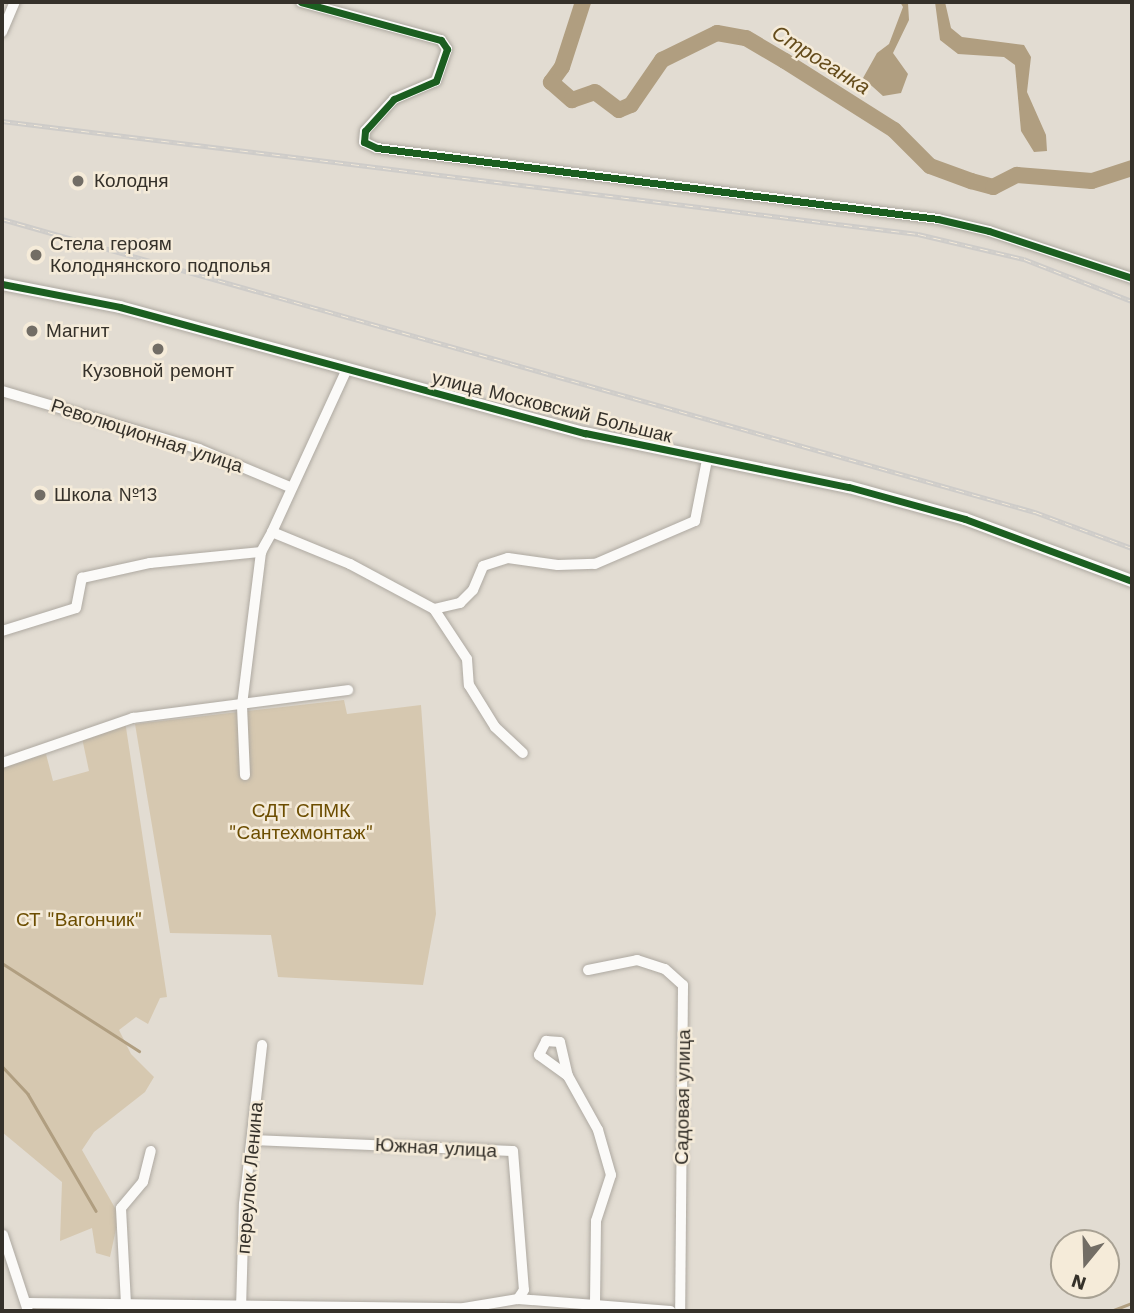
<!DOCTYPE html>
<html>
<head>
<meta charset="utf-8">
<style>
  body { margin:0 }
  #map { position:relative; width:1134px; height:1313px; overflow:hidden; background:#e2dcd2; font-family:"Work Sans",sans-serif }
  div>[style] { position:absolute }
  .green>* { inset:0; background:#d6c8b0 }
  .water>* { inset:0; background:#b09e80 }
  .stream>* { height:2.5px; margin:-1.25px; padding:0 1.25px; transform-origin:1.25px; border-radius:1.25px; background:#b09e80 }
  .river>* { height:16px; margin:-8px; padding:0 8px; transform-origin:8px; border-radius:8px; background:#b09e80 }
  .roads { filter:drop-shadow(0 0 2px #aea9a1) drop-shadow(0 0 2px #aea9a1) }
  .minor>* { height:10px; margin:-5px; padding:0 5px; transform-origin:5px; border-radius:5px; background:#fbfaf8 }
  .tertiary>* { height:12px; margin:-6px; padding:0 6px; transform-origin:6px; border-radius:6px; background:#fbfaf8 }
  .rail>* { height:5px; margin-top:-2.5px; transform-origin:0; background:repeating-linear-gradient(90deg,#f5ebd9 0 8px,#ceccc9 0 16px); box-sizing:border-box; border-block:2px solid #ceccc9 }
  .cycleway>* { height:7px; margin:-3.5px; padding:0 3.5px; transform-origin:3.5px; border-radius:3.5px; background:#1b5e20 }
  .dots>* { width:19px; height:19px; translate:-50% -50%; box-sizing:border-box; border:4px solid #f5ebd9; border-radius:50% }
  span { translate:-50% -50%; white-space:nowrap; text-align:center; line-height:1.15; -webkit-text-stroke:5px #f5ebd9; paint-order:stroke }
  .poi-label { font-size:19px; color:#35312a }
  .left { translate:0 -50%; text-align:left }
  .street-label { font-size:19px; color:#35312a }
  .park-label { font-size:19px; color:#6c4d00 }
  .water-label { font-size:21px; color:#644b1a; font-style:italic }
  .frame { position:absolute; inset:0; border:4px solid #35312a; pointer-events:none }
  .north { position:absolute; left:1050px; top:1229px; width:70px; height:70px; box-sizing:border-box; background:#f5ebd9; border:2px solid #a8a193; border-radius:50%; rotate:199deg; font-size:19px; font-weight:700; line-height:28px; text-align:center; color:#35312a }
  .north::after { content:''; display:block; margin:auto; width:24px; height:32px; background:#726d65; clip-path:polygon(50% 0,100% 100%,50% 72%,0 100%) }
</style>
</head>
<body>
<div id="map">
  <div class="green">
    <div style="clip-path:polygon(344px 700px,347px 714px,421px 705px,436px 914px,423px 985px,278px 977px,271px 935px,170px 933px,135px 724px)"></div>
    <div style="clip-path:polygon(125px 721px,167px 997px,160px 998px,148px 1024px,136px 1017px,119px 1030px,131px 1054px,154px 1077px,145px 1092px,94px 1132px,82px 1150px,119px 1215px,110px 1257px,96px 1253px,92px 1228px,60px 1241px,62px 1182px,2px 1132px,2px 765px,46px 754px,53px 781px,89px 771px,82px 738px)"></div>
  </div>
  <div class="water">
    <div style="clip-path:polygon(900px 2px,908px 3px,909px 20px,893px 53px,908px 74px,901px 93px,883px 96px,863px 78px,877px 53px,889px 44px,903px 7px)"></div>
    <div style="clip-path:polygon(935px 2px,945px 2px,951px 28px,962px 37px,1024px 45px,1031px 57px,1027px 92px,1046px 135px,1047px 151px,1034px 152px,1021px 131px,1015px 65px,1004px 57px,958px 54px,940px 40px)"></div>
  </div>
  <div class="stream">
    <div style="left:2px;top:963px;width:163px;rotate:32.7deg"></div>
    <div style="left:2px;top:1066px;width:38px;rotate:47deg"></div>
    <div style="left:28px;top:1094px;width:135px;rotate:59.8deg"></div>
    <div style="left:1111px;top:1311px;width:22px;rotate:-21deg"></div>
  </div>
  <div class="river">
    <div style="left:583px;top:2px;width:68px;rotate:107.9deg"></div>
    <div style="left:562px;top:67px;width:19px;rotate:126deg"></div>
    <div style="left:551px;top:82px;width:28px;rotate:41deg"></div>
    <div style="left:572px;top:100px;width:24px;rotate:-19deg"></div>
    <div style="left:595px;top:92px;width:30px;rotate:37deg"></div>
    <div style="left:619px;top:110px;width:13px;rotate:-23deg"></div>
    <div style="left:631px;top:105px;width:55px;rotate:-55.4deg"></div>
    <div style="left:662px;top:60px;width:61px;rotate:-26.1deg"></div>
    <div style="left:717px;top:33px;width:29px;rotate:10deg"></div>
    <div style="left:746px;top:38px;width:45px;rotate:30.5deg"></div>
    <div style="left:785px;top:61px;width:129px;rotate:32.3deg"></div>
    <div style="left:894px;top:130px;width:51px;rotate:45deg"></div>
    <div style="left:930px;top:166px;width:44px;rotate:20.1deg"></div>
    <div style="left:971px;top:181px;width:23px;rotate:15deg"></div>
    <div style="left:993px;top:187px;width:27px;rotate:-27deg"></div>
    <div style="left:1017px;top:175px;width:75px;rotate:4.6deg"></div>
    <div style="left:1092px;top:181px;width:42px;rotate:-18deg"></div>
  </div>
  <div class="roads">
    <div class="minor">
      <div style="left:301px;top:2px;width:145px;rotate:15.2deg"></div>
      <div style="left:441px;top:40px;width:11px;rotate:56deg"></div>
      <div style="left:447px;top:49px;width:34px;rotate:109deg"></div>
      <div style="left:436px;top:81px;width:46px;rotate:156.8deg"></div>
      <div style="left:394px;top:99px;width:43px;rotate:132.2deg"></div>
      <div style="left:365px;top:131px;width:11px;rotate:95deg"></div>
      <div style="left:364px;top:142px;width:14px;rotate:25deg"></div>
      <div style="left:377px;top:148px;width:565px;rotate:7.21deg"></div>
      <div style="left:938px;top:219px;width:52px;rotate:13.2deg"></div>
      <div style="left:989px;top:231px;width:151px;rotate:18.2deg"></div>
      <div style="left:2px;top:32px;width:33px;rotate:-67deg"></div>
      <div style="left:346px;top:371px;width:177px;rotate:114.7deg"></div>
      <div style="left:272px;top:532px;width:84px;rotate:22.3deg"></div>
      <div style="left:350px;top:564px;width:95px;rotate:28.2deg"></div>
      <div style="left:434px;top:609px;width:60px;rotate:56.6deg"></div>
      <div style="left:467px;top:659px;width:26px;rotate:86deg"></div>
      <div style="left:469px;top:685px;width:49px;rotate:58.2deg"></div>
      <div style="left:495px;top:727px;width:38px;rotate:43deg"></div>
      <div style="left:2px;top:391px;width:205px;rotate:16.4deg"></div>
      <div style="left:199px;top:449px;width:99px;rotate:22.7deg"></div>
      <div style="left:434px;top:609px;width:27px;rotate:-13deg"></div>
      <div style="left:460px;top:603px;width:18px;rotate:-45deg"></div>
      <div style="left:473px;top:590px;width:26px;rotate:-67deg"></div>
      <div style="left:483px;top:566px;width:26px;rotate:-18deg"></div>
      <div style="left:508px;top:558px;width:50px;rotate:8deg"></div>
      <div style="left:558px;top:565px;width:37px;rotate:-2deg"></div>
      <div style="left:595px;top:564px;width:109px;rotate:-23.3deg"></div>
      <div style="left:695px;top:521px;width:62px;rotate:-78.9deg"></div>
      <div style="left:2px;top:631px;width:77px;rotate:-17.3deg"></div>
      <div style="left:76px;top:608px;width:31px;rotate:-79deg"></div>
      <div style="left:82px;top:578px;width:70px;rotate:-12.4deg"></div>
      <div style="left:150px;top:563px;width:112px;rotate:-5.7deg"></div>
      <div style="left:261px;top:552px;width:23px;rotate:-61deg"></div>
      <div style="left:2px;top:763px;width:139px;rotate:-19deg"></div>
      <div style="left:133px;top:718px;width:217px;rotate:-7.4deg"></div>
      <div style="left:245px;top:775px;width:70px;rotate:-92.5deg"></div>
      <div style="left:242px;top:705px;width:154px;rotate:-82.9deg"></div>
      <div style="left:588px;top:970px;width:50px;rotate:-11.5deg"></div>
      <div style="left:637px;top:960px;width:29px;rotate:18deg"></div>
      <div style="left:665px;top:969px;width:24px;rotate:42deg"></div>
      <div style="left:683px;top:985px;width:326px;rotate:90.5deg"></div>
      <div style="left:568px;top:1076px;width:36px;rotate:-144deg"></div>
      <div style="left:539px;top:1055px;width:16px;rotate:-63deg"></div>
      <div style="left:546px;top:1041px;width:14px;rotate:4deg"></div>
      <div style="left:560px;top:1042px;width:35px;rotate:77deg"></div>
      <div style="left:568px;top:1076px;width:62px;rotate:60.9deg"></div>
      <div style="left:598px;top:1130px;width:47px;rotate:73.9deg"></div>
      <div style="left:611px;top:1175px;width:48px;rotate:108.1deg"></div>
      <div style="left:596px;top:1221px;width:84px;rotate:90.7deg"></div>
      <div style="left:252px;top:1140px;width:261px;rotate:2.4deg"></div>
      <div style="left:513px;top:1151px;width:139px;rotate:85.5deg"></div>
      <div style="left:524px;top:1290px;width:11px;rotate:124deg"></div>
      <div style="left:3px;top:1235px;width:80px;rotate:71.8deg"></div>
      <div style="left:28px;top:1303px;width:436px;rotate:0.7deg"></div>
      <div style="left:464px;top:1308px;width:55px;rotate:-9.5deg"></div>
      <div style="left:518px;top:1299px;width:153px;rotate:4.5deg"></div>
      <div style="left:126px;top:1304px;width:96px;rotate:-93deg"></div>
      <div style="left:121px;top:1208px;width:34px;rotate:-50deg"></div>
      <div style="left:143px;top:1182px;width:32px;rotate:-76deg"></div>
      <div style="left:241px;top:1309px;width:105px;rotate:-88.4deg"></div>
      <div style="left:244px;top:1204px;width:160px;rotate:-83.5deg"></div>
    </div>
    <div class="tertiary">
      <div style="left:2px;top:284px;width:120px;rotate:11deg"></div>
      <div style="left:120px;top:307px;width:482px;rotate:15.2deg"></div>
      <div style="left:585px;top:433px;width:269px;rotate:11.6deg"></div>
      <div style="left:849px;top:487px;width:120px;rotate:15.4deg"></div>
      <div style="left:965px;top:519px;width:178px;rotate:20.4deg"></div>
    </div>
  </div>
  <div class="rail">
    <div style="left:2px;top:121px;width:923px;rotate:7.03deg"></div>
    <div style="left:918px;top:234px;width:109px;rotate:13.3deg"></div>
    <div style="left:1024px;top:259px;width:116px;rotate:21.3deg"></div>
    <div style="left:2px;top:219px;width:1074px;rotate:15.84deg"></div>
    <div style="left:1035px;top:512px;width:103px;rotate:20.4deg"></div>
  </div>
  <div class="cycleway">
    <div style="left:301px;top:2px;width:145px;rotate:15.2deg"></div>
    <div style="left:441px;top:40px;width:11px;rotate:56deg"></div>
    <div style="left:447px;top:49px;width:34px;rotate:109deg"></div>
    <div style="left:436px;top:81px;width:46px;rotate:156.8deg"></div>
    <div style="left:394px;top:99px;width:43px;rotate:132.2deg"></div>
    <div style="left:365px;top:131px;width:11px;rotate:95deg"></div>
    <div style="left:364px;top:142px;width:14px;rotate:25deg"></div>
    <div style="left:377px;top:148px;width:565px;rotate:7.21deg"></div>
    <div style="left:938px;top:219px;width:52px;rotate:13.2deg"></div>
    <div style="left:989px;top:231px;width:151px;rotate:18.2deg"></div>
    <div style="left:2px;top:284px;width:120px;rotate:11deg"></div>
    <div style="left:120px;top:307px;width:482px;rotate:15.2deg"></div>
    <div style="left:585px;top:433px;width:269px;rotate:11.6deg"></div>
    <div style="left:849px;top:487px;width:120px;rotate:15.4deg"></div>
    <div style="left:965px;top:519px;width:178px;rotate:20.4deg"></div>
  </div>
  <div class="dots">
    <div style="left:78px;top:181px;background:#726d65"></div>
    <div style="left:36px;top:255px;background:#726d65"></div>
    <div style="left:32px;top:331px;background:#726d65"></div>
    <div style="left:158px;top:349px;background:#726d65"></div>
    <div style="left:40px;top:495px;background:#726d65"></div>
  </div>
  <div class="poi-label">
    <span class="left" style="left:94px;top:181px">Колодня</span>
    <span class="left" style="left:50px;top:255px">Стела героям<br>Колоднянского подполья</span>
    <span class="left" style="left:46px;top:331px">Магнит</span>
    <span style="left:158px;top:371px">Кузовной ремонт</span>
    <span class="left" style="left:54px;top:495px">Школа №13</span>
  </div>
  <div class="street-label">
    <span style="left:552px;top:407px;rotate:14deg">улица Московский Большак</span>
    <span style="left:147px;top:436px;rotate:18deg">Революционная улица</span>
    <span style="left:683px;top:1097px;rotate:-89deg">Садовая улица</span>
    <span style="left:436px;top:1148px;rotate:3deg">Южная улица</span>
    <span style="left:250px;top:1178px;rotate:-85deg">переулок Ленина</span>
  </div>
  <div class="park-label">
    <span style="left:301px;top:822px">СДТ СПМК<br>"Сантехмонтаж"</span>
    <span style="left:79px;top:920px">СТ "Вагончик"</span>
  </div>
  <div class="water-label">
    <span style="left:821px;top:60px;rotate:32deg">Строганка</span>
  </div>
  <div class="frame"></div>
  <div class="north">N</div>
</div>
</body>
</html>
